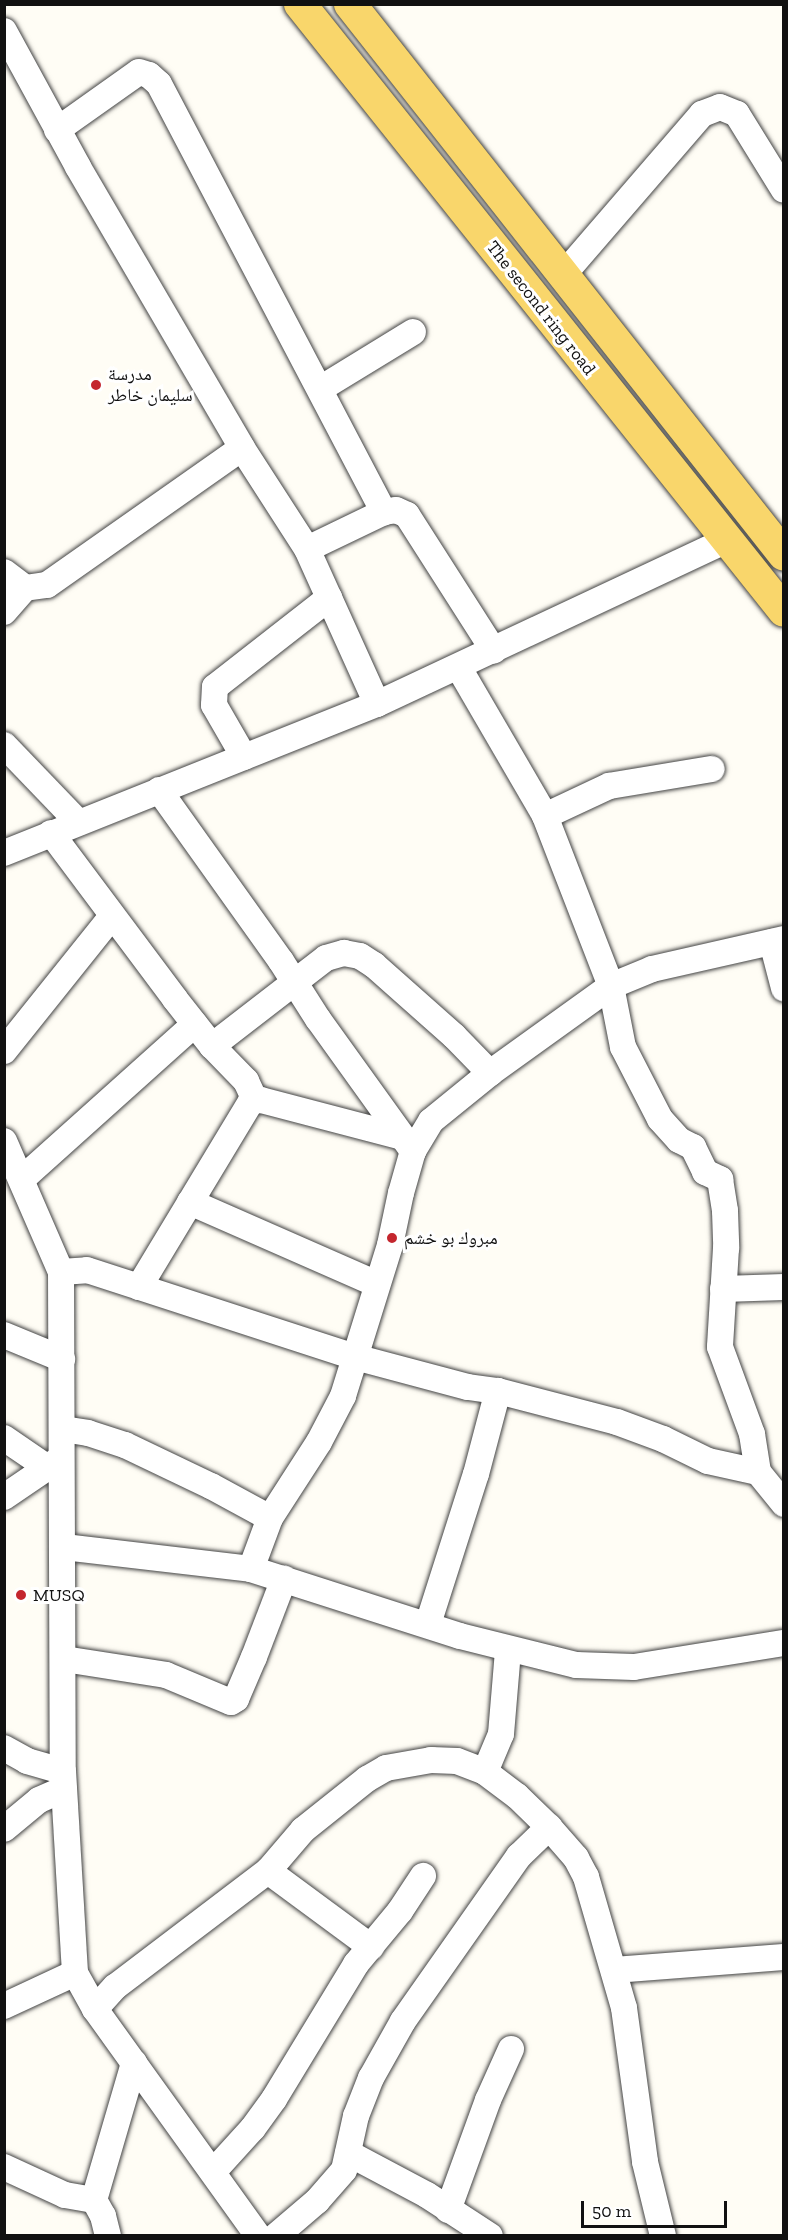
<!DOCTYPE html>
<html>
<head>
<meta charset="utf-8">
<style>
  body { margin:0 }
  #map { position:relative; width:788px; height:2240px; overflow:hidden; background:#fffdf5; font-family:"Zilla Slab","Noto Naskh Arabic",serif }
  div>[style] { position:absolute }
  .roads { filter:drop-shadow(0 0 2px #444) drop-shadow(0 0 2px #444) }
  .minor>* { height:26px; margin:-13px; padding:0 13px; transform-origin:13px; border-radius:13px; background:#fff }
  .major>* { height:32px; margin:-16px; padding:0 16px; transform-origin:16px; border-radius:16px; background:#f9d66b }
  .dots>* { width:16px; height:16px; translate:-50% -50%; box-sizing:border-box; border:3px solid #fff; border-radius:50% }
  span { translate:-50% -50%; white-space:nowrap; text-align:center; line-height:1.15; -webkit-text-stroke:6px #fff; paint-order:stroke }
  .street-label { font-size:18px; color:#111 }
  .poi-label { font-size:18px; color:#111 }
  .left { translate:0 -50%; text-align:left }
  .frame { position:absolute; inset:0; border:6px solid #111; pointer-events:none }
  .scale { position:absolute; left:581px; top:2201px; width:146px; height:27px; box-sizing:border-box; border:3px solid #111; border-top:0; padding-left:8px; font-size:18px; line-height:21px; white-space:nowrap; color:#111; -webkit-text-stroke:4px #fff; paint-order:stroke }
</style>
</head>
<body>
<div id="map">
  <div class="roads">
    <div class="minor">
      <div style="left:4px;top:31px;width:155px;rotate:61.4deg"></div>
      <div style="left:78px;top:167px;width:325px;rotate:59.7deg"></div>
      <div style="left:242px;top:448px;width:120px;rotate:57.2deg"></div>
      <div style="left:307px;top:549px;width:170px;rotate:65.7deg"></div>
      <div style="left:57px;top:130px;width:100px;rotate:-35.3deg"></div>
      <div style="left:139px;top:72px;width:10px;rotate:17deg"></div>
      <div style="left:149px;top:75px;width:13px;rotate:42deg"></div>
      <div style="left:159px;top:84px;width:484px;rotate:62.3deg"></div>
      <div style="left:384px;top:512px;width:85px;rotate:154.3deg"></div>
      <div style="left:563px;top:275px;width:213px;rotate:-49.2deg"></div>
      <div style="left:702px;top:114px;width:19px;rotate:-21deg"></div>
      <div style="left:720px;top:107px;width:18px;rotate:22deg"></div>
      <div style="left:737px;top:114px;width:89px;rotate:58.3deg"></div>
      <div style="left:320px;top:389px;width:109px;rotate:-31.5deg"></div>
      <div style="left:384px;top:512px;width:12px;rotate:-9deg"></div>
      <div style="left:396px;top:510px;width:12px;rotate:24deg"></div>
      <div style="left:407px;top:515px;width:161px;rotate:57.4deg"></div>
      <div style="left:4px;top:572px;width:26px;rotate:37deg"></div>
      <div style="left:25px;top:588px;width:22px;rotate:-8deg"></div>
      <div style="left:47px;top:585px;width:238px;rotate:-35.1deg"></div>
      <div style="left:4px;top:612px;width:32px;rotate:-49deg"></div>
      <div style="left:459px;top:668px;width:171px;rotate:59.8deg"></div>
      <div style="left:545px;top:816px;width:182px;rotate:68.8deg"></div>
      <div style="left:611px;top:986px;width:62px;rotate:78.9deg"></div>
      <div style="left:623px;top:1047px;width:81px;rotate:62.8deg"></div>
      <div style="left:660px;top:1119px;width:28px;rotate:48deg"></div>
      <div style="left:679px;top:1140px;width:16px;rotate:27deg"></div>
      <div style="left:693px;top:1147px;width:28px;rotate:64deg"></div>
      <div style="left:705px;top:1172px;width:17px;rotate:25deg"></div>
      <div style="left:720px;top:1179px;width:32px;rotate:81deg"></div>
      <div style="left:725px;top:1211px;width:37px;rotate:88deg"></div>
      <div style="left:726px;top:1248px;width:99px;rotate:93.5deg"></div>
      <div style="left:720px;top:1347px;width:93px;rotate:69.8deg"></div>
      <div style="left:752px;top:1434px;width:38px;rotate:81deg"></div>
      <div style="left:4px;top:745px;width:107px;rotate:46.1deg"></div>
      <div style="left:244px;top:757px;width:60px;rotate:-120deg"></div>
      <div style="left:214px;top:705px;width:18px;rotate:-87deg"></div>
      <div style="left:215px;top:687px;width:145px;rotate:-38deg"></div>
      <div style="left:159px;top:790px;width:210px;rotate:54.5deg"></div>
      <div style="left:281px;top:961px;width:69px;rotate:57.5deg"></div>
      <div style="left:318px;top:1019px;width:163px;rotate:54.3deg"></div>
      <div style="left:545px;top:816px;width:71px;rotate:-25.1deg"></div>
      <div style="left:609px;top:786px;width:104px;rotate:-9.4deg"></div>
      <div style="left:51px;top:833px;width:207px;rotate:53.2deg"></div>
      <div style="left:175px;top:999px;width:60px;rotate:51.8deg"></div>
      <div style="left:212px;top:1046px;width:49px;rotate:45.8deg"></div>
      <div style="left:246px;top:1081px;width:21px;rotate:65deg"></div>
      <div style="left:4px;top:853px;width:402px;rotate:-21.8deg"></div>
      <div style="left:377px;top:704px;width:387px;rotate:-25.1deg"></div>
      <div style="left:772px;top:942px;width:48px;rotate:75.4deg"></div>
      <div style="left:212px;top:1046px;width:144px;rotate:-37.7deg"></div>
      <div style="left:326px;top:958px;width:19px;rotate:-16deg"></div>
      <div style="left:344px;top:953px;width:16px;rotate:11deg"></div>
      <div style="left:360px;top:956px;width:17px;rotate:33deg"></div>
      <div style="left:374px;top:965px;width:107px;rotate:41.6deg"></div>
      <div style="left:454px;top:1036px;width:52px;rotate:45.8deg"></div>
      <div style="left:4px;top:1051px;width:173px;rotate:-51.3deg"></div>
      <div style="left:4px;top:1141px;width:143px;rotate:66.5deg"></div>
      <div style="left:61px;top:1272px;width:499px;rotate:89.8deg"></div>
      <div style="left:63px;top:1771px;width:202px;rotate:86.6deg"></div>
      <div style="left:75px;top:1973px;width:41px;rotate:60.9deg"></div>
      <div style="left:95px;top:2009px;width:279px;rotate:54.3deg"></div>
      <div style="left:22px;top:1179px;width:232px;rotate:-41.9deg"></div>
      <div style="left:190px;top:1202px;width:204px;rotate:23.7deg"></div>
      <div style="left:61px;top:1272px;width:26px;rotate:-4deg"></div>
      <div style="left:87px;top:1270px;width:282px;rotate:18deg"></div>
      <div style="left:355px;top:1357px;width:117px;rotate:14.9deg"></div>
      <div style="left:468px;top:1387px;width:30px;rotate:8deg"></div>
      <div style="left:498px;top:1391px;width:123px;rotate:14.6deg"></div>
      <div style="left:617px;top:1422px;width:49px;rotate:20.3deg"></div>
      <div style="left:663px;top:1439px;width:50px;rotate:26.1deg"></div>
      <div style="left:708px;top:1461px;width:51px;rotate:12.4deg"></div>
      <div style="left:758px;top:1472px;width:41px;rotate:50.9deg"></div>
      <div style="left:139px;top:1287px;width:217px;rotate:-58.9deg"></div>
      <div style="left:251px;top:1101px;width:10px;rotate:-6deg"></div>
      <div style="left:261px;top:1100px;width:146px;rotate:14.7deg"></div>
      <div style="left:723px;top:1289px;width:61px;rotate:-1.9deg"></div>
      <div style="left:4px;top:1335px;width:63px;rotate:22.5deg"></div>
      <div style="left:63px;top:1429px;width:25px;rotate:9deg"></div>
      <div style="left:88px;top:1433px;width:39px;rotate:18deg"></div>
      <div style="left:125px;top:1445px;width:95px;rotate:25.5deg"></div>
      <div style="left:211px;top:1486px;width:67px;rotate:28.5deg"></div>
      <div style="left:4px;top:1438px;width:53px;rotate:34.3deg"></div>
      <div style="left:4px;top:1497px;width:68px;rotate:-34.2deg"></div>
      <div style="left:64px;top:1547px;width:188px;rotate:6.7deg"></div>
      <div style="left:251px;top:1569px;width:219px;rotate:17.8deg"></div>
      <div style="left:460px;top:1636px;width:120px;rotate:14deg"></div>
      <div style="left:576px;top:1665px;width:58px;rotate:2deg"></div>
      <div style="left:634px;top:1667px;width:152px;rotate:-9.1deg"></div>
      <div style="left:251px;top:1569px;width:54px;rotate:-69.6deg"></div>
      <div style="left:270px;top:1518px;width:90px;rotate:-57.2deg"></div>
      <div style="left:319px;top:1442px;width:52px;rotate:-62.4deg"></div>
      <div style="left:343px;top:1396px;width:158px;rotate:-72.7deg"></div>
      <div style="left:390px;top:1245px;width:53px;rotate:-78.1deg"></div>
      <div style="left:401px;top:1193px;width:44px;rotate:-74.1deg"></div>
      <div style="left:413px;top:1151px;width:35px;rotate:-59deg"></div>
      <div style="left:431px;top:1121px;width:76px;rotate:-39.1deg"></div>
      <div style="left:490px;top:1073px;width:149px;rotate:-35.7deg"></div>
      <div style="left:611px;top:986px;width:44px;rotate:-22.5deg"></div>
      <div style="left:652px;top:969px;width:135px;rotate:-12.8deg"></div>
      <div style="left:428px;top:1624px;width:157px;rotate:-72.3deg"></div>
      <div style="left:476px;top:1474px;width:86px;rotate:-75.2deg"></div>
      <div style="left:64px;top:1659px;width:103px;rotate:8.9deg"></div>
      <div style="left:166px;top:1675px;width:70px;rotate:22.6deg"></div>
      <div style="left:231px;top:1702px;width:6px;rotate:-31deg"></div>
      <div style="left:236px;top:1699px;width:46px;rotate:-66.8deg"></div>
      <div style="left:254px;top:1657px;width:84px;rotate:-69deg"></div>
      <div style="left:4px;top:1748px;width:26px;rotate:29deg"></div>
      <div style="left:27px;top:1761px;width:37px;rotate:16deg"></div>
      <div style="left:485px;top:1772px;width:41px;rotate:-67.2deg"></div>
      <div style="left:501px;top:1734px;width:84px;rotate:-85.2deg"></div>
      <div style="left:4px;top:1829px;width:45px;rotate:-39.6deg"></div>
      <div style="left:39px;top:1800px;width:27px;rotate:-24deg"></div>
      <div style="left:268px;top:1871px;width:128px;rotate:36.4deg"></div>
      <div style="left:614px;top:1970px;width:170px;rotate:-4.4deg"></div>
      <div style="left:4px;top:2006px;width:78px;rotate:-24.9deg"></div>
      <div style="left:95px;top:2009px;width:30px;rotate:-48deg"></div>
      <div style="left:115px;top:1987px;width:192px;rotate:-37.2deg"></div>
      <div style="left:268px;top:1871px;width:54px;rotate:-49.5deg"></div>
      <div style="left:303px;top:1830px;width:82px;rotate:-38.6deg"></div>
      <div style="left:367px;top:1779px;width:22px;rotate:-30deg"></div>
      <div style="left:386px;top:1768px;width:46px;rotate:-10.1deg"></div>
      <div style="left:431px;top:1760px;width:26px;rotate:2deg"></div>
      <div style="left:457px;top:1761px;width:30px;rotate:21deg"></div>
      <div style="left:485px;top:1772px;width:40px;rotate:37deg"></div>
      <div style="left:517px;top:1796px;width:45px;rotate:44.1deg"></div>
      <div style="left:549px;top:1827px;width:41px;rotate:48.9deg"></div>
      <div style="left:576px;top:1858px;width:21px;rotate:62deg"></div>
      <div style="left:586px;top:1877px;width:136px;rotate:73.8deg"></div>
      <div style="left:624px;top:2008px;width:155px;rotate:82.2deg"></div>
      <div style="left:645px;top:2162px;width:76px;rotate:76.3deg"></div>
      <div style="left:348px;top:2153px;width:89px;rotate:28deg"></div>
      <div style="left:427px;top:2195px;width:75px;rotate:33.1deg"></div>
      <div style="left:4px;top:2167px;width:67px;rotate:24.7deg"></div>
      <div style="left:65px;top:2195px;width:29px;rotate:10deg"></div>
      <div style="left:213px;top:2172px;width:59px;rotate:-47.7deg"></div>
      <div style="left:253px;top:2128px;width:36px;rotate:-54deg"></div>
      <div style="left:274px;top:2099px;width:158px;rotate:-58.7deg"></div>
      <div style="left:356px;top:1964px;width:69px;rotate:-50.3deg"></div>
      <div style="left:400px;top:1911px;width:42px;rotate:-56.7deg"></div>
      <div style="left:448px;top:2210px;width:117px;rotate:-70deg"></div>
      <div style="left:488px;top:2100px;width:56px;rotate:-65.7deg"></div>
      <div style="left:108px;top:2236px;width:21px;rotate:-104deg"></div>
      <div style="left:103px;top:2216px;width:18px;rotate:-119deg"></div>
      <div style="left:94px;top:2200px;width:143px;rotate:-73.7deg"></div>
      <div style="left:276px;top:2236px;width:54px;rotate:-40.5deg"></div>
      <div style="left:317px;top:2201px;width:41px;rotate:-48.9deg"></div>
      <div style="left:344px;top:2170px;width:55px;rotate:-77.5deg"></div>
      <div style="left:356px;top:2116px;width:41px;rotate:-68.5deg"></div>
      <div style="left:371px;top:2078px;width:65px;rotate:-60.7deg"></div>
      <div style="left:403px;top:2021px;width:202px;rotate:-54.9deg"></div>
      <div style="left:519px;top:1856px;width:42px;rotate:-44deg"></div>
    </div>
    <div class="major">
      <div style="left:300px;top:4px;width:776px;rotate:51.43deg"></div>
      <div style="left:350px;top:4px;width:701px;rotate:51.77deg"></div>
    </div>
  </div>
  <div class="dots">
    <div style="left:96px;top:385px;background:#c4262e"></div>
    <div style="left:392px;top:1238px;background:#c4262e"></div>
    <div style="left:21px;top:1595px;background:#c4262e"></div>
  </div>
  <div class="street-label">
    <span style="left:541px;top:308px;rotate:52deg">The second ring road</span>
  </div>
  <div class="poi-label">
    <span class="left" style="left:108px;top:385px">مدرسة<br>سليمان خاطر</span>
    <span class="left" style="left:404px;top:1238px">مبروك بو خشم</span>
    <span class="left" style="left:33px;top:1595px">MUSQ</span>
  </div>
  <div class="frame"></div>
  <div class="scale">50 m</div>
</div>
</body>
</html>
